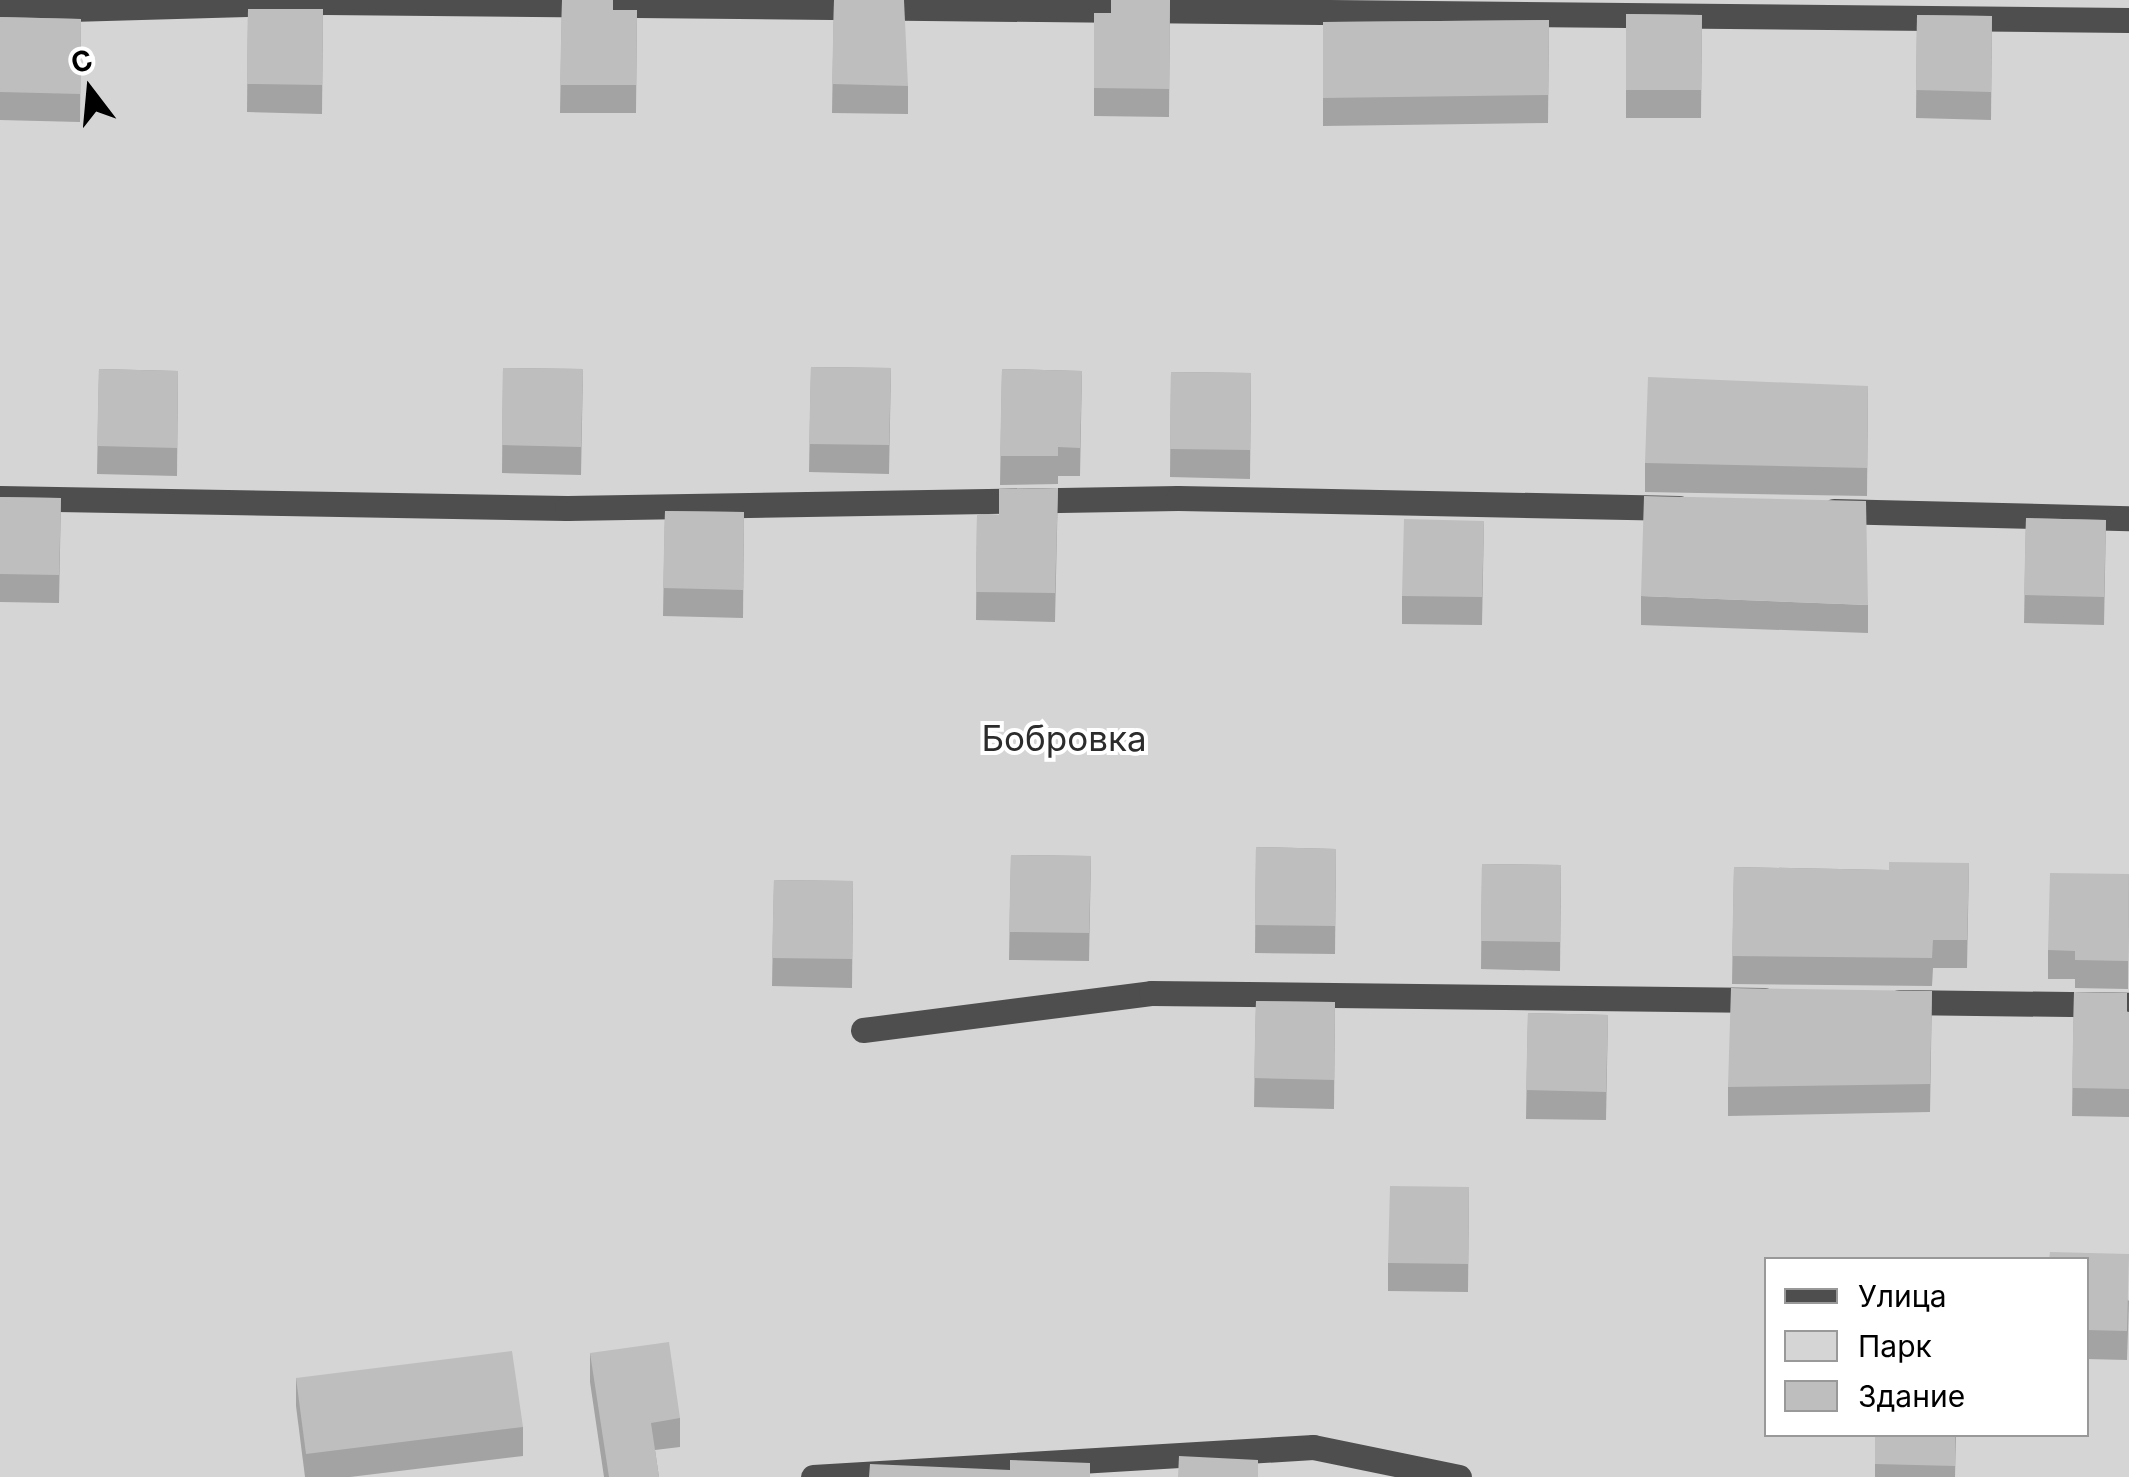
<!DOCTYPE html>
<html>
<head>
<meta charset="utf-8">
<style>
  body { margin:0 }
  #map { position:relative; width:2129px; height:1477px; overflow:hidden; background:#fff; font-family:Inter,sans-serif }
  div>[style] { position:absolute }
  .green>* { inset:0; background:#d5d5d5 }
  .minor>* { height:25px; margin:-12.5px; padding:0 12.5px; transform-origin:12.5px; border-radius:12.5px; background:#4e4e4e }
  .wall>* { inset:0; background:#a3a3a3 }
  .building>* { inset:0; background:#bebebe }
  span { translate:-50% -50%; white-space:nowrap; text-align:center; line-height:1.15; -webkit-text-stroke:8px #fff; paint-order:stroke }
  .park-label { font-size:35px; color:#2c2c2c }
  .legend { position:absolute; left:1764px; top:1257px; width:325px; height:180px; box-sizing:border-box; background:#fff; border:2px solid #999; margin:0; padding:12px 18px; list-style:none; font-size:30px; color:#000 }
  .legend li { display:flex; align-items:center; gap:20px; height:50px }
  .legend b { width:50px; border:2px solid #999 }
  .north { position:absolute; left:40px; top:40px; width:100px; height:100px; -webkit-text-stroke:8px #fff; paint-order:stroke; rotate:344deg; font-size:28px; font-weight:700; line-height:40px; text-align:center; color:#000 }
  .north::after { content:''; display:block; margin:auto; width:35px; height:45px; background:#000; clip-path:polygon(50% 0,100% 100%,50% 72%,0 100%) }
</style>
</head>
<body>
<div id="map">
  <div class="green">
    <div style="clip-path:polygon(evenodd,0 0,2129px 0,2129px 1477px,0 1477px,0 0,1766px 1260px,2086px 1260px,2086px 1434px,1766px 1434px,1766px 1260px)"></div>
  </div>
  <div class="minor">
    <div style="left:0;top:11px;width:325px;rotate:-1.6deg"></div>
    <div style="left:325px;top:2px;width:1804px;rotate:0.57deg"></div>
    <div style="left:0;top:498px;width:567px;rotate:1.01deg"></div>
    <div style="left:567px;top:508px;width:611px;rotate:-0.94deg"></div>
    <div style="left:1178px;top:498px;width:501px;rotate:1.14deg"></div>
    <div style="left:1834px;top:511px;width:295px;rotate:1.4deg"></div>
    <div style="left:1899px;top:1002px;width:230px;rotate:0.7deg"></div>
    <div style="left:863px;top:1030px;width:290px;rotate:-7.3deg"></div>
    <div style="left:1151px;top:993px;width:613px;rotate:0.65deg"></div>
    <div style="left:813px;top:1477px;width:501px;rotate:-3.43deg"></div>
    <div style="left:1313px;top:1447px;width:149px;rotate:11.6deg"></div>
  </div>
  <div class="wall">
    <div style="clip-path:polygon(562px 0,613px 10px,637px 10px,636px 113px,560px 113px)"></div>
    <div style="clip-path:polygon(834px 0,908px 86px,908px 114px,832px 113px)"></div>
    <div style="clip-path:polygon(1170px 0,1169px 117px,1094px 116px,1094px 13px,1111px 13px)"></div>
    <div style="clip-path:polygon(248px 9px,323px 9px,322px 114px,247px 112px)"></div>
    <div style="clip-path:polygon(1626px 14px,1702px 15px,1701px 118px,1626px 118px)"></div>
    <div style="clip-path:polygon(1917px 15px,1992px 16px,1991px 120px,1916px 118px)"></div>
    <div style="clip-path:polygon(0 17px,81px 19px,80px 122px,0 120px)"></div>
    <div style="clip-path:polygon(1549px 20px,1548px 123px,1323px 126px,1323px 22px)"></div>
    <div style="clip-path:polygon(811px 367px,891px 368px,889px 474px,809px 472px)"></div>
    <div style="clip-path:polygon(503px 368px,583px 369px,581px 475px,502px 473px)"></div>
    <div style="clip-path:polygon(99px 369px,178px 371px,177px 476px,97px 474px)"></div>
    <div style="clip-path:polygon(1002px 369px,1082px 371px,1080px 476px,1058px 476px,1058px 484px,1000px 485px)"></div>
    <div style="clip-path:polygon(1171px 372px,1251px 373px,1250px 479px,1170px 477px)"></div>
    <div style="clip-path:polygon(1868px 386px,1867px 496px,1645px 492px,1645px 463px)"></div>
    <div style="clip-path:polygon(1058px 488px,1055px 622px,976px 620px,977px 514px,999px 515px)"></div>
    <div style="clip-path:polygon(0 497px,61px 498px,59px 603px,0 602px)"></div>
    <div style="clip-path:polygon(665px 511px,744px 512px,743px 618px,663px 616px)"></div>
    <div style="clip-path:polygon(2026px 518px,2106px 520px,2104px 625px,2024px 623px)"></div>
    <div style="clip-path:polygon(1484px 521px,1482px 625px,1402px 624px,1402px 596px)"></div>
    <div style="clip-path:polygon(1641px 596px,1868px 605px,1868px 633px,1641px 625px)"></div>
    <div style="clip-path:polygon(1256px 847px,1336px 849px,1335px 954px,1255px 953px)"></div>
    <div style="clip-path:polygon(1011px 855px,1091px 856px,1089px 961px,1009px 960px)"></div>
    <div style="clip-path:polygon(1969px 863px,1967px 968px,1933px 968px,1932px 986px,1732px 984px,1734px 867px,1889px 870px)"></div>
    <div style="clip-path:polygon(1482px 864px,1561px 865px,1560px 971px,1481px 969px)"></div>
    <div style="clip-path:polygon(2129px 874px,2128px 989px,2075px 988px,2075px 979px,2048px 979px,2048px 950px)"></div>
    <div style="clip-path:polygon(774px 880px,853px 881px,852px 988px,772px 986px)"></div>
    <div style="clip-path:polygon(1932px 991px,1930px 1112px,1728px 1116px,1728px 1087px)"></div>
    <div style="clip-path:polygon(2074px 992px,2129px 1012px,2129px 1117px,2072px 1116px)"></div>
    <div style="clip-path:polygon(1256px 1001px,1335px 1002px,1334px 1109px,1254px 1107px)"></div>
    <div style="clip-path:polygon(1528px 1013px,1608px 1015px,1606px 1120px,1526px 1119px)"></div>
    <div style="clip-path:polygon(1469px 1187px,1468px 1292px,1388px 1291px,1388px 1263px)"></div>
    <div style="clip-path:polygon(2086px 1260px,2129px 1301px,2127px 1360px,2086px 1359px)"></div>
    <div style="clip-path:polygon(590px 1353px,680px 1418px,680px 1447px,655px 1450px,659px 1477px,604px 1477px,590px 1382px)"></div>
    <div style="clip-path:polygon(296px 1378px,523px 1427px,523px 1456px,350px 1477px,305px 1477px,296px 1406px)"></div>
    <div style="clip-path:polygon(1875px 1434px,1956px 1434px,1955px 1477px,1875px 1477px)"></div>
  </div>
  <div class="building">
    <div style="clip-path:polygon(562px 0,613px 0,613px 10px,637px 10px,636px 85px,560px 85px)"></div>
    <div style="clip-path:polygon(834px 0,904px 0,908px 86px,832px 84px)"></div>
    <div style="clip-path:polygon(1111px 0,1170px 0,1169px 89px,1094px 88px,1094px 13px,1111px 13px)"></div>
    <div style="clip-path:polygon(248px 9px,323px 9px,322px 85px,247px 84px)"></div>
    <div style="clip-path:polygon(1626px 14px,1702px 15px,1701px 90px,1626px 90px)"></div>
    <div style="clip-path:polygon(1917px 15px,1992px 16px,1991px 92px,1916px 90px)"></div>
    <div style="clip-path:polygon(0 17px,81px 19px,80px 94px,0 92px)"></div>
    <div style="clip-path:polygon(1549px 20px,1548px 95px,1323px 98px,1323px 22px)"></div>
    <div style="clip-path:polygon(811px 367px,891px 368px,889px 445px,809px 444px)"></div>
    <div style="clip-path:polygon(503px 368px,583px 369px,581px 447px,502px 445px)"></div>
    <div style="clip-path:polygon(99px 369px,178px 371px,177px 448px,97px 446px)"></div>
    <div style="clip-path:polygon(1002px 369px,1082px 371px,1080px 448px,1058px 447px,1058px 456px,1000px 456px)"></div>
    <div style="clip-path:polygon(1171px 372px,1251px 373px,1250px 450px,1170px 449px)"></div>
    <div style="clip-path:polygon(1648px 377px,1868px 386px,1867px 468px,1645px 463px)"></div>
    <div style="clip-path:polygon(1058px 488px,1055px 593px,976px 592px,977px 514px,999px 515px,999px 489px)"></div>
    <div style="clip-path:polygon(1644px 496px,1866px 501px,1868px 605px,1641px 596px)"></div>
    <div style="clip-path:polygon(0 497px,61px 498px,59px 575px,0 574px)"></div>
    <div style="clip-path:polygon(665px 511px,744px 512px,743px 590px,663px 588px)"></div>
    <div style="clip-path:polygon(2026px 518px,2106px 520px,2104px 597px,2024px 595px)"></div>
    <div style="clip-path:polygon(1404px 519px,1484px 521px,1482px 597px,1402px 596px)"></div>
    <div style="clip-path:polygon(1256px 847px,1336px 849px,1335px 926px,1255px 925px)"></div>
    <div style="clip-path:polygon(1011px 855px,1091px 856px,1089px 933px,1009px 932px)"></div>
    <div style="clip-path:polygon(1889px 862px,1969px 863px,1967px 940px,1933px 940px,1932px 958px,1732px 956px,1734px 867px,1889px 870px)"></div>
    <div style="clip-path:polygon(1482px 864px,1561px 865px,1560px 942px,1481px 941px)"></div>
    <div style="clip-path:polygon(2050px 873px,2129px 874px,2128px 961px,2075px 960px,2075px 951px,2048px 950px)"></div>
    <div style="clip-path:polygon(774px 880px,853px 881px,852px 959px,772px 958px)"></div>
    <div style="clip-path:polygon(1731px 988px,1932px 991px,1930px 1084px,1728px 1087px)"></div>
    <div style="clip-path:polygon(2074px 992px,2127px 993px,2127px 1012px,2129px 1012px,2129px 1089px,2072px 1088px)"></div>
    <div style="clip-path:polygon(1256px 1001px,1335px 1002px,1334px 1080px,1254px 1078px)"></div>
    <div style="clip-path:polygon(1528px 1013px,1608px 1015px,1606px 1092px,1526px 1090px)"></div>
    <div style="clip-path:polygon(1390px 1186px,1469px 1187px,1468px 1264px,1388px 1263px)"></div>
    <div style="clip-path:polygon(2050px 1252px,2129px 1254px,2127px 1331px,2086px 1330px,2086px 1260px,2049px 1260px)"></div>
    <div style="clip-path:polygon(669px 1342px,680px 1418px,651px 1423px,659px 1477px,609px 1477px,590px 1353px)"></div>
    <div style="clip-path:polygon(512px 1351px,523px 1427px,306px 1454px,296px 1378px)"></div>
    <div style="clip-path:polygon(1875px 1434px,1955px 1434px,1955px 1466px,1875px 1464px)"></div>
    <div style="clip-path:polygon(1179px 1456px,1258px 1460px,1258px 1477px,1178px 1477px)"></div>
    <div style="clip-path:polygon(1010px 1460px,1090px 1463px,1090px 1477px,869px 1477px,870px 1464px,1010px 1470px)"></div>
  </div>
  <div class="park-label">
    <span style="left:1064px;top:738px">Бобровка</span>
  </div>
  <ul class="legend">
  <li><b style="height:12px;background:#4e4e4e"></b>Улица</li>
  <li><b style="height:28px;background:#d5d5d5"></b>Парк</li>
  <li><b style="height:28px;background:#bebebe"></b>Здание</li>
  </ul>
  <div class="north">С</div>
</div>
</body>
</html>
